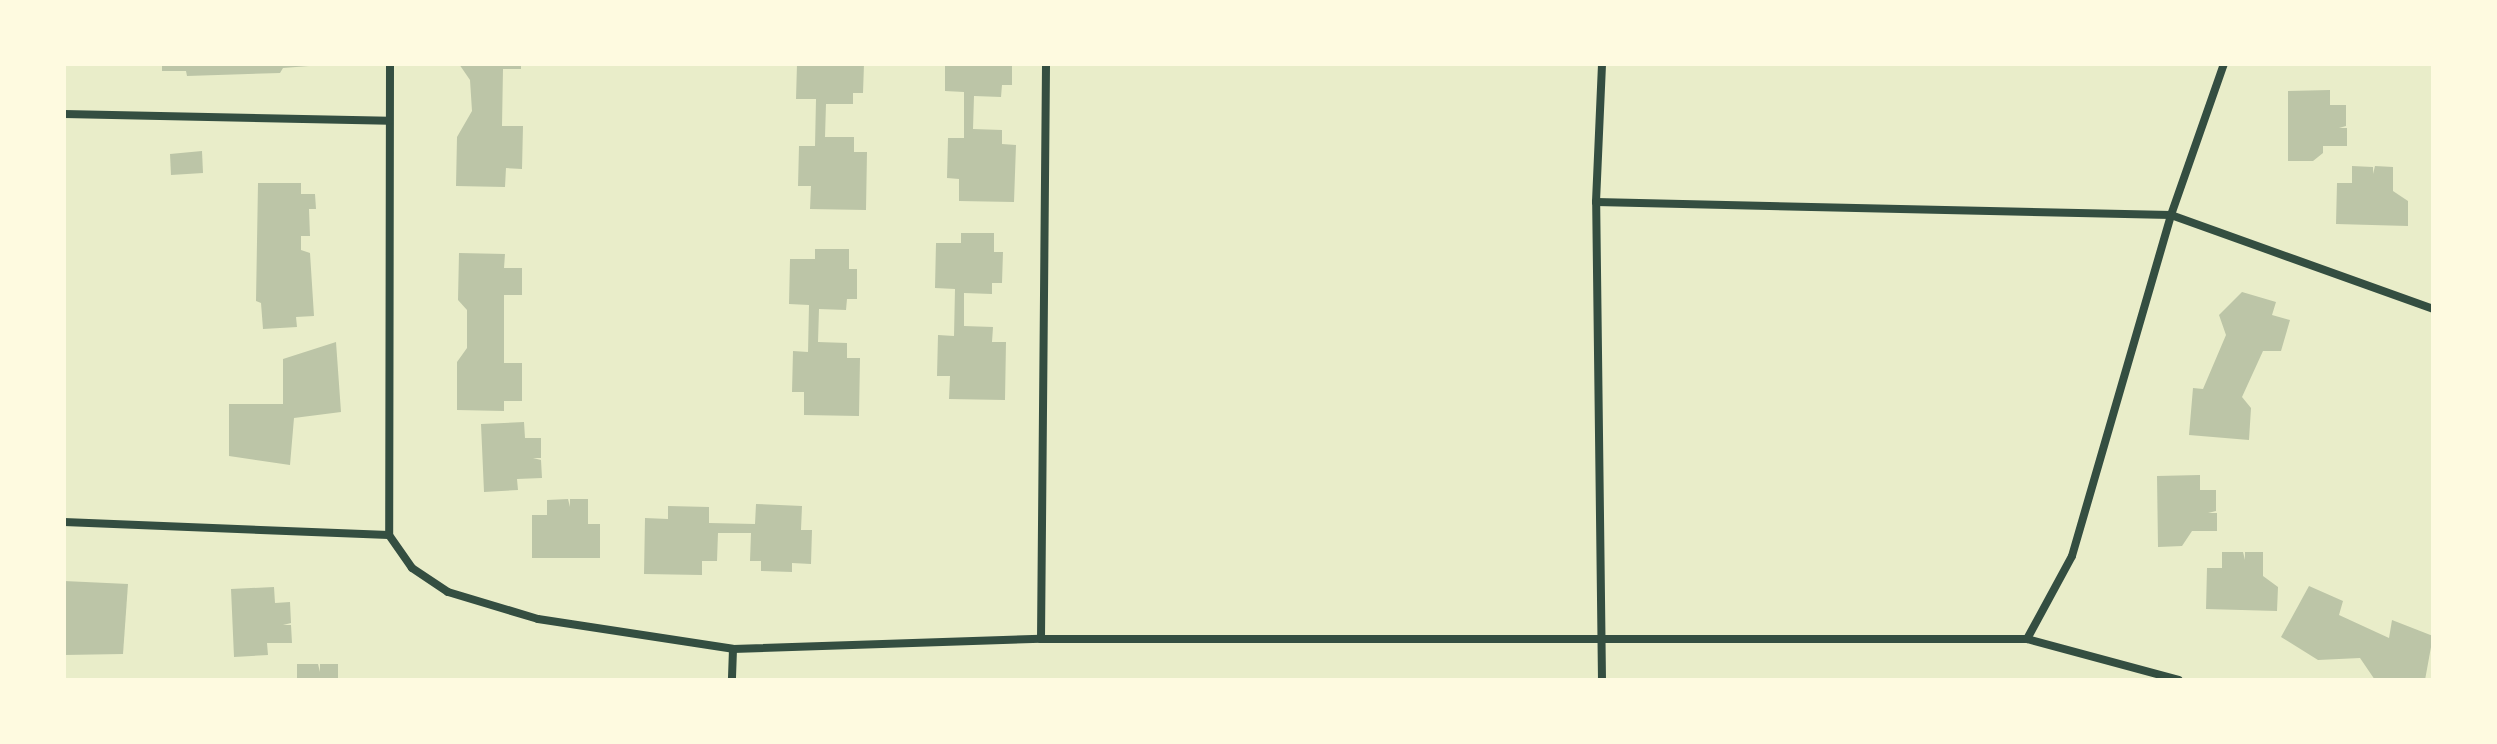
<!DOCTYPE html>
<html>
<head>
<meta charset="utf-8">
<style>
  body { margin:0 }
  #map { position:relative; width:2497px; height:744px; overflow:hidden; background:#e9edc9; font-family:"Zilla Slab",serif }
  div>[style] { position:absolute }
  .building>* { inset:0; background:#bcc5a7 }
  .minor>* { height:8px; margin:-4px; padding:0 4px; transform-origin:4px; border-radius:4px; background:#344e41 }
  span { translate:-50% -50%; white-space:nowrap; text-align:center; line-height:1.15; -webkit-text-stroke:6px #fefae0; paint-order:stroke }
  .frame { position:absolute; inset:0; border:66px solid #fefae0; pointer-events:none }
</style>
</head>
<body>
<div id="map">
  <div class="building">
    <div style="clip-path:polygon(162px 64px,309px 64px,309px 66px,283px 68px,280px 73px,187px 76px,186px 71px,162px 71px)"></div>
    <div style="clip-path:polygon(459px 64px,521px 64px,521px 69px,503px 69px,502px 126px,523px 126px,522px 169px,506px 168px,505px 187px,456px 186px,457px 137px,472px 111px,470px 80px)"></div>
    <div style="clip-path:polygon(797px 64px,864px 64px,863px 93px,853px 93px,853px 104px,826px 104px,825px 137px,854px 137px,854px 152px,867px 152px,866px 210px,810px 209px,811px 186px,798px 186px,799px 146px,815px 146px,816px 99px,796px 99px)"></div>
    <div style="clip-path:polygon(945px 64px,1012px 64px,1012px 85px,1002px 85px,1001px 97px,974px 96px,973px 129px,1002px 130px,1002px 144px,1016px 145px,1014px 202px,959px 201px,959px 179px,947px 178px,948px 138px,964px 138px,964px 92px,945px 91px)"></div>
    <div style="clip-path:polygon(2330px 90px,2330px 105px,2346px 105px,2346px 126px,2339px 128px,2347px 128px,2347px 146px,2323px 146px,2323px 153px,2313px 161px,2288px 161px,2288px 91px)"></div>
    <div style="clip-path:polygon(202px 151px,203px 173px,171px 175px,170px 154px)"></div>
    <div style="clip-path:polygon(2352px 166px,2373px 167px,2373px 174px,2375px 166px,2393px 167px,2393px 191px,2408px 201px,2408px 226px,2336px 224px,2337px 183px,2352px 183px)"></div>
    <div style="clip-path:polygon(258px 183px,301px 183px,301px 194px,315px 194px,316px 209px,309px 209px,310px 236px,301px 236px,301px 250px,310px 253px,314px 316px,296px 317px,297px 327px,263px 329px,261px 303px,256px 301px)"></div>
    <div style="clip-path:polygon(961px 233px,994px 233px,994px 252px,1003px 252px,1002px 283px,992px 283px,992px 294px,964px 293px,964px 326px,993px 327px,992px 342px,1006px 342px,1005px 400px,949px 399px,950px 376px,937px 376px,938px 335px,954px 336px,955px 289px,935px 288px,936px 243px,961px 243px)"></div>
    <div style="clip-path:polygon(815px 249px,849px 249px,849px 269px,857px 269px,857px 299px,847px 299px,846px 310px,819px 309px,818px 342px,847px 343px,847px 358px,860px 358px,859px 416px,804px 415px,804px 392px,792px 392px,793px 351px,808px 352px,809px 305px,789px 304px,790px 259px,815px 259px)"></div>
    <div style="clip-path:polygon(459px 253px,505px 254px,504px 268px,522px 268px,522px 295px,504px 295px,504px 363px,522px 363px,522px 401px,504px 401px,504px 411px,457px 410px,457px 362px,467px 348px,467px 310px,458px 300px)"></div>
    <div style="clip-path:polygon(2242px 292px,2276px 302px,2272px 315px,2290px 320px,2281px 351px,2263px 351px,2242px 397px,2251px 408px,2249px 440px,2189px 435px,2193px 388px,2203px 389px,2226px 335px,2219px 315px)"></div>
    <div style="clip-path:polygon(336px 342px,341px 412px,294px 418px,290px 465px,229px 456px,229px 404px,283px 404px,283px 359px)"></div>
    <div style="clip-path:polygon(524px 422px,525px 438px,541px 438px,541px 458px,533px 458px,541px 460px,542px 478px,517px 479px,518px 490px,484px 492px,481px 424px)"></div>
    <div style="clip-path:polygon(2200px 475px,2200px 490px,2216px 490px,2216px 511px,2208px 513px,2217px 513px,2217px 531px,2192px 531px,2182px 546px,2158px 547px,2157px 476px)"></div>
    <div style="clip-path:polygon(568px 499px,570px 507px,570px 499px,588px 499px,588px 524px,600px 524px,600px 558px,532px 558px,532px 515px,547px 515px,547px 500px)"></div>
    <div style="clip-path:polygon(756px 504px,802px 506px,801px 530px,812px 530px,811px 564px,792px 563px,792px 572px,761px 571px,761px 561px,750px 561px,751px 533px,718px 533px,717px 561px,702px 561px,702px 575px,644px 574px,645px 518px,668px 519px,668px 506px,709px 507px,709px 523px,755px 524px)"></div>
    <div style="clip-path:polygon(2222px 552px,2243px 552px,2245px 560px,2245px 552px,2263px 552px,2263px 576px,2278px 587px,2277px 611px,2206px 609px,2207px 568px,2222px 568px)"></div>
    <div style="clip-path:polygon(64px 581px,128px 584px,123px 654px,64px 655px)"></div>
    <div style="clip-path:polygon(2309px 586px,2343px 601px,2339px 615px,2389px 638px,2392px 620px,2433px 636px,2425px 680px,2375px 680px,2360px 658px,2318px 660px,2281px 637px)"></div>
    <div style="clip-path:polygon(274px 587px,275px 603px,290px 602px,291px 623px,283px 625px,291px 625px,292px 643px,267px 643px,268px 655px,234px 657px,231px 589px)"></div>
    <div style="clip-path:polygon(297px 664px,318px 664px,320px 672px,320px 664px,338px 664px,338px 680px,297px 680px)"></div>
  </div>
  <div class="minor">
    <div style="left:390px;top:64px;width:471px;rotate:90.1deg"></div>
    <div style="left:389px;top:535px;width:40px;rotate:55.1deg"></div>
    <div style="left:412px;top:568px;width:43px;rotate:33.7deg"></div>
    <div style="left:448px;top:592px;width:94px;rotate:16.7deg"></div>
    <div style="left:538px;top:619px;width:197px;rotate:8.7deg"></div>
    <div style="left:733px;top:649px;width:31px;rotate:92deg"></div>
    <div style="left:64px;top:114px;width:325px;rotate:1.2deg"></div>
    <div style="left:1596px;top:202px;width:138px;rotate:-87.5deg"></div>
    <div style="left:64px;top:522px;width:325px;rotate:2.3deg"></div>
    <div style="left:1041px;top:639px;width:575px;rotate:-89.5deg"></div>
    <div style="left:2027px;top:639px;width:157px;rotate:15.1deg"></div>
    <div style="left:733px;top:649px;width:308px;rotate:-1.9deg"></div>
    <div style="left:1041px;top:639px;width:986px"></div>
    <div style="left:2027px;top:639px;width:94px;rotate:-61.5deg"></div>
    <div style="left:2072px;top:556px;width:355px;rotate:-73.8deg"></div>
    <div style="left:2171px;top:215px;width:160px;rotate:-70.7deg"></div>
    <div style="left:1602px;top:680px;width:478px;rotate:-90.7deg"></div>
    <div style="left:1596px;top:202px;width:575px;rotate:1.3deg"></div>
    <div style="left:2171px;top:215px;width:278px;rotate:19.7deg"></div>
  </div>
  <div class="frame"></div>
</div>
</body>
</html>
